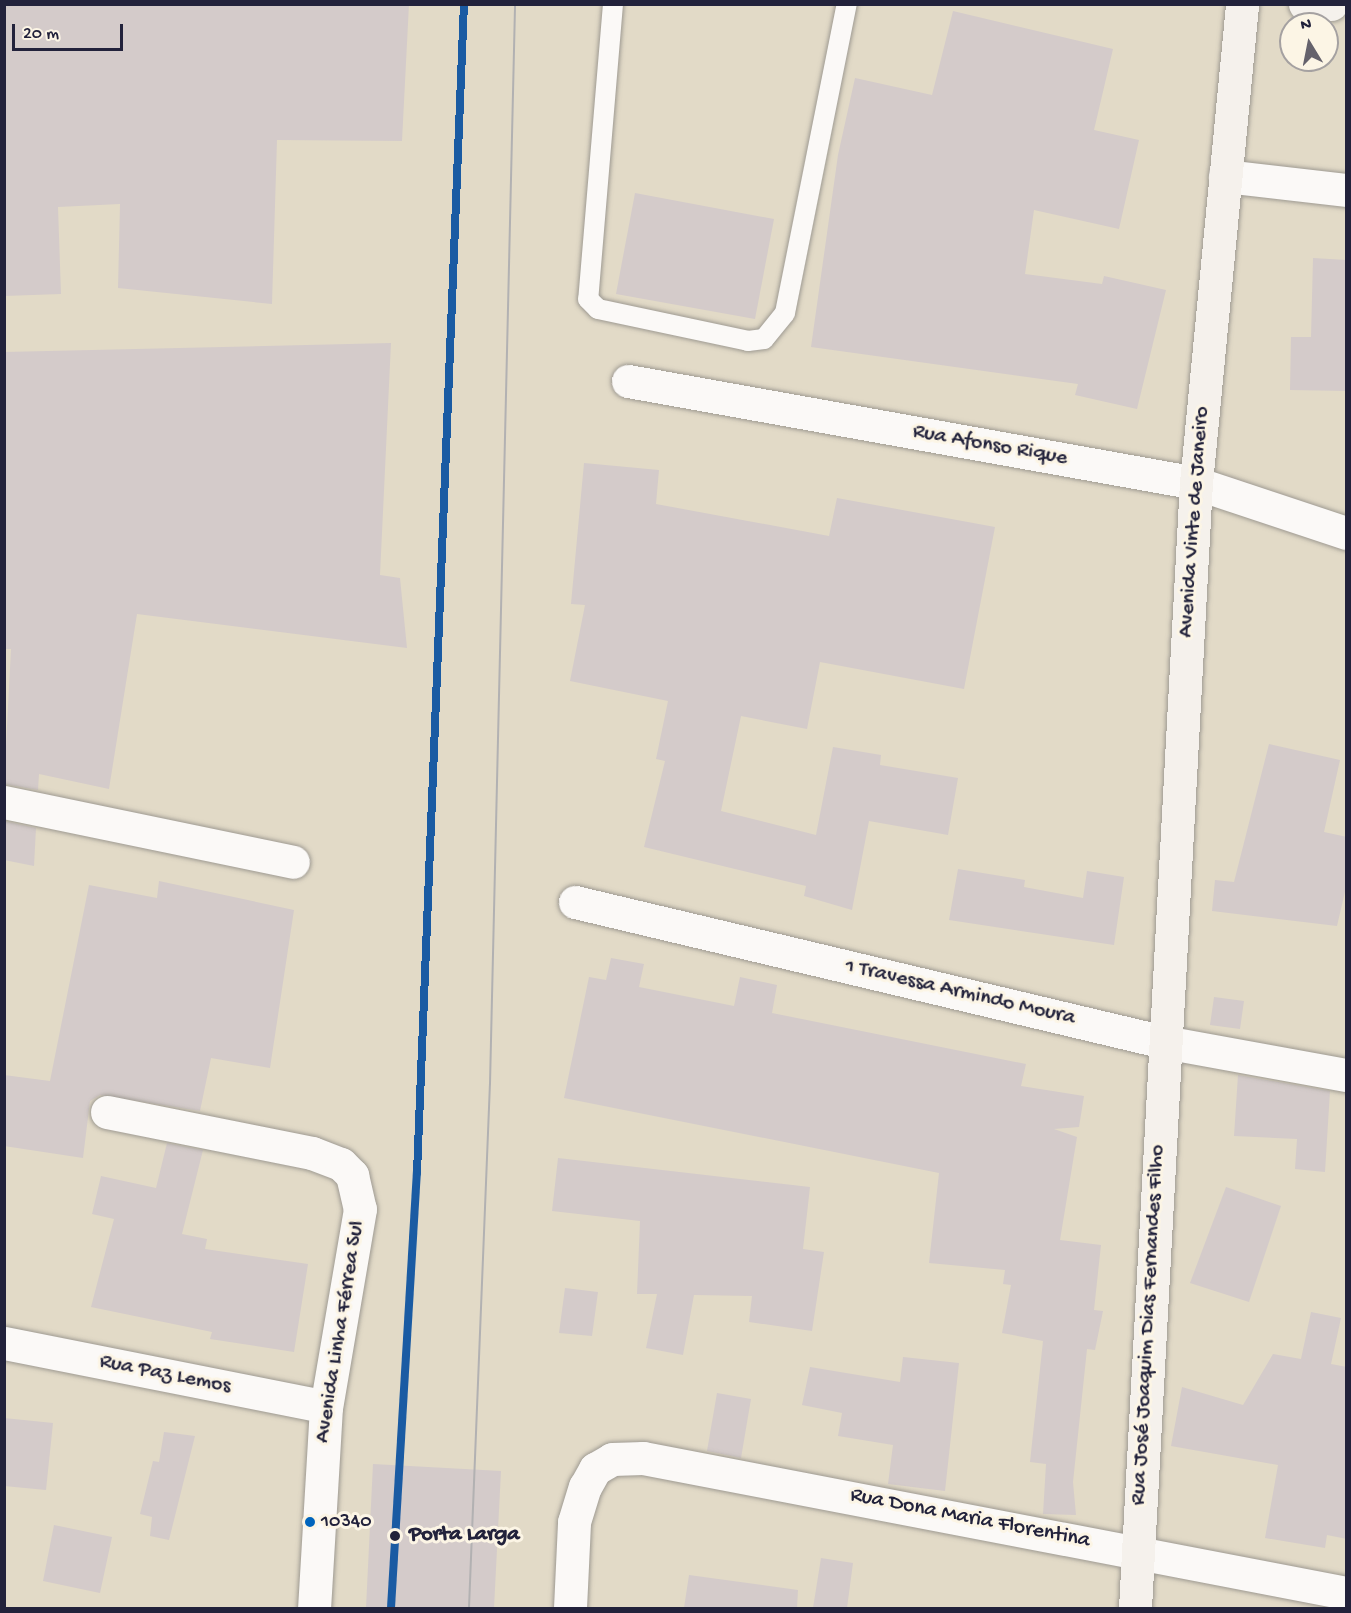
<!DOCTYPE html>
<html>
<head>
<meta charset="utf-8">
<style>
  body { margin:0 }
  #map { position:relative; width:1351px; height:1613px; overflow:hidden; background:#e2dac7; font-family:"Gochi Hand",sans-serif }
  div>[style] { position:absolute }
  .building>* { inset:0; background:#d4cbca }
  .roads { filter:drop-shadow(0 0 2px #9e9a92) drop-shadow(0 0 2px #9e9a92) }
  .lane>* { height:20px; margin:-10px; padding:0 10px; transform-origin:10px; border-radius:10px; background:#fbf9f7 }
  .street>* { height:33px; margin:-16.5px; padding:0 16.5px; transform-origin:16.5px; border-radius:16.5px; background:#fbf9f7 }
  .secondary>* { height:33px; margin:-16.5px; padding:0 16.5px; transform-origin:16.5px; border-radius:16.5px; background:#f5f1ec }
  .tram>* { height:1.5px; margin:-0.75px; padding:0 0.75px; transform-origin:0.75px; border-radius:0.75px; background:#b2b1b2 }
  .metro-1>* { height:8px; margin:-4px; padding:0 4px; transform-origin:4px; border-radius:4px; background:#1a5ba3 }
  .dots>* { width:16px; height:16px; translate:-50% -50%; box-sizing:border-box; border:3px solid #fcf5e5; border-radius:50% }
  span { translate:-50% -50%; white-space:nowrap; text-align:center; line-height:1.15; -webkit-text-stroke:6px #fcf5e5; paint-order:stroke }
  .bus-label { font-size:20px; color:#22223b }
  .left { translate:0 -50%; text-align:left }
  .street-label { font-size:22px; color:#22223b }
  .stop-label { font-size:22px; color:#22223b; font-weight:700 }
  .frame { position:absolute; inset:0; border:6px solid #22223b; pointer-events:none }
  .north { position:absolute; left:1279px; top:12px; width:60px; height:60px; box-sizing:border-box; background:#fcf5e5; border:2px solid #a5a1a1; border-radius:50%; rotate:350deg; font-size:16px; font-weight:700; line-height:24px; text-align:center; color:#22223b }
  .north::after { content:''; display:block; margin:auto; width:21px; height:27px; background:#65626c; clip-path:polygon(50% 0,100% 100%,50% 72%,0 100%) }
  .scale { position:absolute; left:12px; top:24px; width:111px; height:27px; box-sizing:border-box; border:3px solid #22223b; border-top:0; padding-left:8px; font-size:18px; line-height:21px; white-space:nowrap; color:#22223b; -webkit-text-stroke:4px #fcf5e5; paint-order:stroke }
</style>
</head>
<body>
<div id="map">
  <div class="building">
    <div style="clip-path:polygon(4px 4px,409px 4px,402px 141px,277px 140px,272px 304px,118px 288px,120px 204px,58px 207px,61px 294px,4px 296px)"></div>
    <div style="clip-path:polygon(953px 11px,1113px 49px,1094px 130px,1139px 140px,1119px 229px,1034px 210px,1025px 274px,1102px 284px,1104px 276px,1166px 290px,1137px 409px,1075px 395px,1078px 384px,811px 347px,838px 155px,855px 78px,932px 95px)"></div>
    <div style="clip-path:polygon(635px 193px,774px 219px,755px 319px,616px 294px)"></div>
    <div style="clip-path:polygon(1313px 258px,1347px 260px,1347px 391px,1290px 390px,1291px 337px,1311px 337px)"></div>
    <div style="clip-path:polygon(391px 343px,380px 575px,400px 578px,407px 648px,137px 614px,109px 789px,39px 774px,38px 790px,4px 784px,11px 649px,4px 649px,4px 352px)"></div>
    <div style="clip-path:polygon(584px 463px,659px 470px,656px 504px,829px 536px,837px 498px,995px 527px,964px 689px,820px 662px,807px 729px,741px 716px,721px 811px,816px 835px,833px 747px,881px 755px,880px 765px,958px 778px,948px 835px,869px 821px,852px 910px,804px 896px,806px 886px,644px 847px,665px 761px,656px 759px,668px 701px,570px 681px,585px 605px,571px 604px)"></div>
    <div style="clip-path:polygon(1269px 744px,1340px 760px,1324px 832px,1347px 837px,1347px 883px,1337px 926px,1212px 911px,1215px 880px,1234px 882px)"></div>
    <div style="clip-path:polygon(4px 821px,36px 828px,34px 866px,4px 860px)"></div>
    <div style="clip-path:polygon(958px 869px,1025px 880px,1024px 887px,1083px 898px,1087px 871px,1124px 877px,1114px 945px,949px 920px)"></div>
    <div style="clip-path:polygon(159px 881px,294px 910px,270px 1068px,211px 1058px,200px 1111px,100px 1095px,90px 1101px,83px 1158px,4px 1146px,4px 1075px,50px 1081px,89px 885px,157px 898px)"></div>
    <div style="clip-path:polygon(611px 958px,644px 964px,639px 987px,734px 1006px,740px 977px,777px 985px,772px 1013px,1026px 1064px,1021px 1086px,1084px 1096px,1079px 1127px,1054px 1129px,1077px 1137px,1060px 1240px,1101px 1245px,1094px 1310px,1103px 1311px,1095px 1350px,1087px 1349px,1073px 1482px,1076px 1515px,1043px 1514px,1046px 1464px,1030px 1462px,1043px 1341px,1002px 1333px,1011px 1285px,1003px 1284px,1005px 1270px,929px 1263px,939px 1173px,564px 1098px,589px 977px,606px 980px)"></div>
    <div style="clip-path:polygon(1214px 997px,1244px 1001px,1240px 1029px,1210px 1025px)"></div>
    <div style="clip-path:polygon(1238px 1075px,1330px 1091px,1325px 1172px,1295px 1169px,1297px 1139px,1234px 1136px)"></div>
    <div style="clip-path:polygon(167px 1143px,203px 1150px,182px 1234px,207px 1239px,205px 1249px,308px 1264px,294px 1352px,210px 1339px,212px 1332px,91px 1307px,114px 1219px,92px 1214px,101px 1176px,156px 1188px)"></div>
    <div style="clip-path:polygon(558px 1158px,810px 1187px,803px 1249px,824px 1252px,812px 1331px,749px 1322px,752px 1296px,694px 1295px,683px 1355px,646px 1348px,657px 1294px,637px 1294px,640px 1221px,552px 1211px)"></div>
    <div style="clip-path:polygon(1226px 1187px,1281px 1206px,1249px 1302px,1190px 1283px)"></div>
    <div style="clip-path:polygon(565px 1288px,598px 1292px,592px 1336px,559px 1333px)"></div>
    <div style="clip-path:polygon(1311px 1312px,1341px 1318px,1331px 1364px,1347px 1367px,1347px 1539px,1327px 1535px,1325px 1548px,1265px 1538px,1278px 1465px,1171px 1446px,1182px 1387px,1243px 1405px,1273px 1354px,1301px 1359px)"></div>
    <div style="clip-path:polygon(903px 1357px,959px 1363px,945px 1491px,888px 1484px,893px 1445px,838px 1436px,842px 1413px,802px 1405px,810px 1367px,900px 1382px)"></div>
    <div style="clip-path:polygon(717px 1393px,751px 1399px,741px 1458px,707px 1451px)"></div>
    <div style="clip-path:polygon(4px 1418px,53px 1423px,46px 1490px,4px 1486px)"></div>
    <div style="clip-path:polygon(164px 1432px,195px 1436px,169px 1540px,150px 1536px,152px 1517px,140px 1514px,153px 1461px,159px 1462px)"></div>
    <div style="clip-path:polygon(373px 1464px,501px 1471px,494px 1608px,366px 1608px)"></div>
    <div style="clip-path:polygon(54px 1525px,112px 1537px,100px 1593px,43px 1581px)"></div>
    <div style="clip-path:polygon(821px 1558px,853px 1563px,847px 1608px,813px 1608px)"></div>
    <div style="clip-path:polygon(689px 1575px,798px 1590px,797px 1608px,684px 1608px)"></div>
  </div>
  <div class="roads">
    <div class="lane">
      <div style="left:613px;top:4px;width:296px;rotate:94.8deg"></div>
      <div style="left:588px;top:299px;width:14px;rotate:45deg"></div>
      <div style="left:598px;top:309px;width:153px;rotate:12deg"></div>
      <div style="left:748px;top:341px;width:16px;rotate:-7deg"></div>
      <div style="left:764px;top:339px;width:33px;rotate:-51deg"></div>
      <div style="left:785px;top:313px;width:315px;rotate:-78.7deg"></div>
    </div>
    <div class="street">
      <div style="left:1225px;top:176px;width:122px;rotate:6.6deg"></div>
      <div style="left:628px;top:381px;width:577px;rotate:10.18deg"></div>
      <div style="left:1196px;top:483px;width:158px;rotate:18.4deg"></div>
      <div style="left:4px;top:802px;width:295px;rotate:11.7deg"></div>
      <div style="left:575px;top:902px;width:605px;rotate:13.37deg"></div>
      <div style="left:1164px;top:1042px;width:185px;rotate:10.3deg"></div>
      <div style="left:107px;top:1112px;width:209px;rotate:11.3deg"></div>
      <div style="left:312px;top:1153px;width:31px;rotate:21deg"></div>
      <div style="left:341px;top:1164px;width:16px;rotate:45deg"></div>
      <div style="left:352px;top:1175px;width:35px;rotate:77deg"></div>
      <div style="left:360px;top:1209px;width:201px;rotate:99.7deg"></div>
      <div style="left:326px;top:1407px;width:201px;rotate:93.4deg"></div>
      <div style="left:4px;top:1343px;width:328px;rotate:11.2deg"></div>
      <div style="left:570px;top:1608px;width:86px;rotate:-87.3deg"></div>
      <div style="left:574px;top:1522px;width:37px;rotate:-73deg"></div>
      <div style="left:585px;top:1487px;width:21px;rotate:-61deg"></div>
      <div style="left:595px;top:1469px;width:20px;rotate:-30deg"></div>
      <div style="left:612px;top:1459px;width:31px;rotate:-2deg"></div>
      <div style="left:643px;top:1458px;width:716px;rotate:10.87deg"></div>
    </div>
    <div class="secondary">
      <div style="left:1305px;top:4px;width:26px"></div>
      <div style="left:1135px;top:1608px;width:1127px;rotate:-86.9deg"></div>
      <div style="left:1196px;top:483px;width:481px;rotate:-84.5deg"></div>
    </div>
  </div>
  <div class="tram">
    <div style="left:469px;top:1608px;width:524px;rotate:-87.71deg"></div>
    <div style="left:490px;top:1084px;width:1080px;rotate:-88.67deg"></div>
  </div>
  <div class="metro-1">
    <div style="left:391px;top:1608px;width:436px;rotate:-86.6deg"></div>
    <div style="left:417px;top:1173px;width:1170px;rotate:-87.7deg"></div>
  </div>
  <div class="dots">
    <div style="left:310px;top:1522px;background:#0065bd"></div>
    <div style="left:395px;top:1536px;background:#22223b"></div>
  </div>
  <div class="bus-label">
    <span class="left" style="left:321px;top:1522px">10340</span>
  </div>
  <div class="street-label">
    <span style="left:990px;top:446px;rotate:10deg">Rua Afonso Rique</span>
    <span style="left:1195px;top:522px;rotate:-86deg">Avenida Vinte de Janeiro</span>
    <span style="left:960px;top:993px;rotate:13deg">1 Travessa Armindo Moura</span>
    <span style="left:1149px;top:1325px;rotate:-87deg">Rua José Joaquim Dias Fernandes Filho</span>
    <span style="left:341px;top:1332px;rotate:-81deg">Avenida Linha Férrea Sul</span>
    <span style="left:165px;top:1375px;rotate:11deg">Rua Paz Lemos</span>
    <span style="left:970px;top:1519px;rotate:11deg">Rua Dona Maria Florentina</span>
  </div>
  <div class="stop-label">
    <span class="left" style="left:409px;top:1536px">Porta Larga</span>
  </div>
  <div class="frame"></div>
  <div class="north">N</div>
  <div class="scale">20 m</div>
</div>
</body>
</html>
